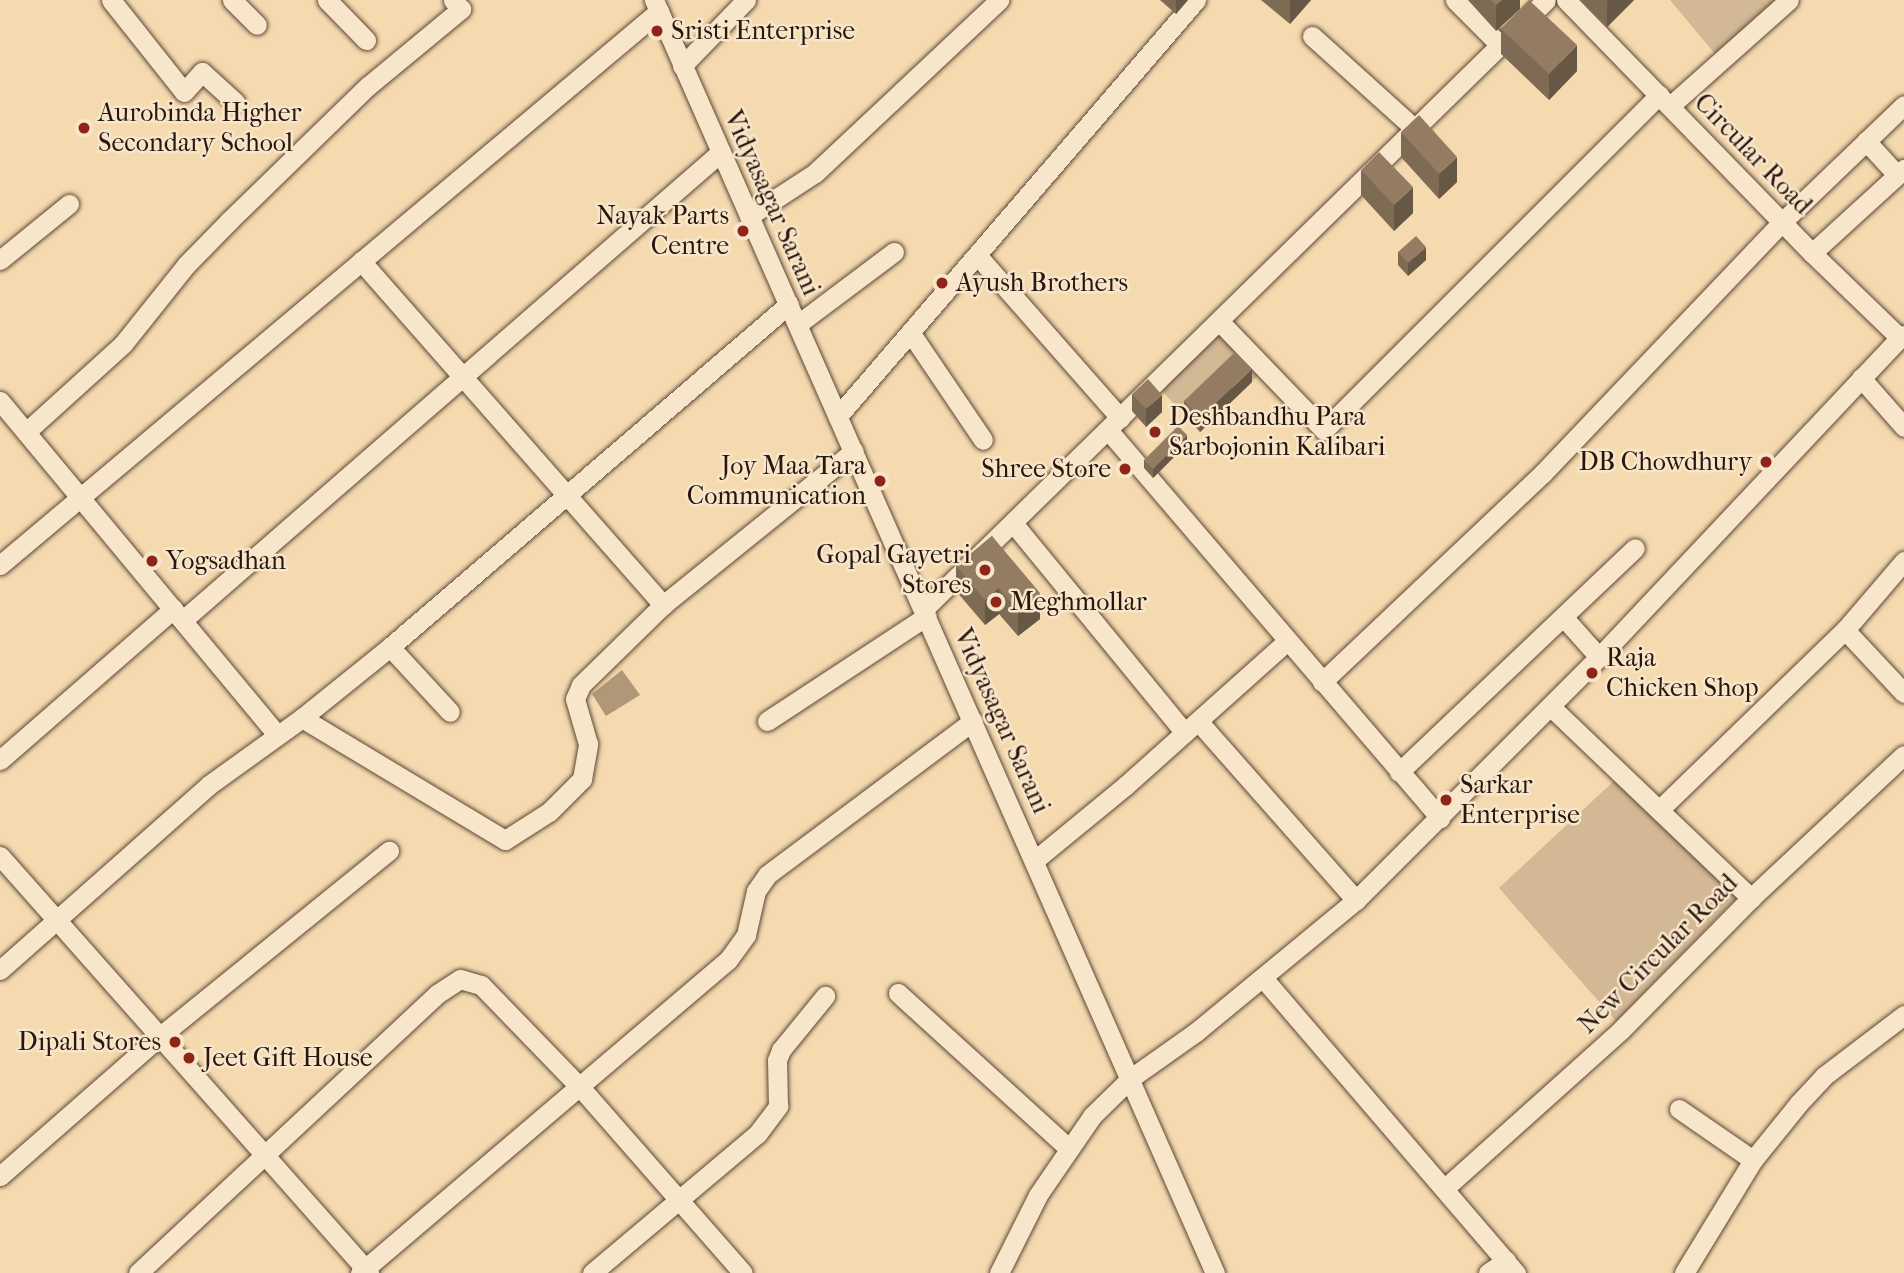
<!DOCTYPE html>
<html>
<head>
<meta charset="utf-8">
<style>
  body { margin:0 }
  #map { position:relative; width:1904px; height:1273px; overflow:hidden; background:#f5d9af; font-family:"IM FELL French Canon",serif }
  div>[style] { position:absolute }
  .green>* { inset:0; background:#d2b894 }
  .water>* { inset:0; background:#b09778 }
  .roads { filter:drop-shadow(0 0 2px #5c4836) drop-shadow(0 0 2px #5c4836) }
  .street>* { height:19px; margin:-9.5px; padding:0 9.5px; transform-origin:9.5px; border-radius:9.5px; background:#f8e6cb }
  .wall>* { inset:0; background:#7e6b54 }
  .shaded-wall>* { inset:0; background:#675745 }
  .building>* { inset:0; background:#937c62 }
  .dots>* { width:19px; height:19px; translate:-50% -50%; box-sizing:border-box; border:4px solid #f8e6cb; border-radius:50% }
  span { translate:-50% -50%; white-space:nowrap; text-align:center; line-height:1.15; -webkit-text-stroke:5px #f8e6cb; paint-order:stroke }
  .poi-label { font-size:26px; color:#29170e }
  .left { translate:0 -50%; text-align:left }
  .right { translate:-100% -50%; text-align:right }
  .street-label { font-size:26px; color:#29170e }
</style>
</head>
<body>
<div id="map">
  <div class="green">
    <div style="clip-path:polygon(1670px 0,1776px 0,1716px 55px)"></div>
    <div style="clip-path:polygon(1219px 333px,1260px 374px,1251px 382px,1235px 366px,1184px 414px,1156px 385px)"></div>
    <div style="clip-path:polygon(1616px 779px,1740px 894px,1616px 1021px,1499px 888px)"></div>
  </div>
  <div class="water">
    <div style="clip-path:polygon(622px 670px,640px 695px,606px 716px,592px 694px)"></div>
  </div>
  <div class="roads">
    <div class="street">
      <div style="left:111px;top:0;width:117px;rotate:51.6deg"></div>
      <div style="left:184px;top:92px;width:27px;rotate:-48deg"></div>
      <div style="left:202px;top:72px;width:45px;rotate:42.3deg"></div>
      <div style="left:232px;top:0;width:35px;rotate:45deg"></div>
      <div style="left:327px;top:0;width:56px;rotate:45.7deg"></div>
      <div style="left:654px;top:0;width:1391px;rotate:66.22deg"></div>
      <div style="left:1455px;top:0;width:64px;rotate:45deg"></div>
      <div style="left:1566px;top:0;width:353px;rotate:45.8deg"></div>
      <div style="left:1812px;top:253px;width:122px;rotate:44deg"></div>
      <div style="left:1900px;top:338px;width:5px;rotate:-37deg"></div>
      <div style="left:1312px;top:36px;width:139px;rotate:42.1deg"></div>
      <div style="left:682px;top:66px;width:92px;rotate:-45.9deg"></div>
      <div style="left:1670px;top:106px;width:159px;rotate:-41.7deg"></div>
      <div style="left:1866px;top:141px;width:46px;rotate:47.6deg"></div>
      <div style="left:749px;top:216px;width:79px;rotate:-33.1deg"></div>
      <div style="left:815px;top:173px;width:253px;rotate:-43.2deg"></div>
      <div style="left:1812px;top:253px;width:125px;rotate:-42.4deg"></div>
      <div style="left:977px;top:255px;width:217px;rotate:48.7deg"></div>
      <div style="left:0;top:260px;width:89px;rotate:-39.1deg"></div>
      <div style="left:361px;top:261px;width:458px;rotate:48.7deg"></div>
      <div style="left:1219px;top:321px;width:151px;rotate:46.1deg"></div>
      <div style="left:1324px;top:430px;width:474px;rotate:-45deg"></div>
      <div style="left:798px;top:324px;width:120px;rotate:-36.9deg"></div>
      <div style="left:910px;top:332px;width:130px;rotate:55.9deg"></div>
      <div style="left:1861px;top:378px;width:65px;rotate:48.7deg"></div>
      <div style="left:0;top:401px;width:432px;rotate:50.3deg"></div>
      <div style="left:838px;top:416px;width:549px;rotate:-49.29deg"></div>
      <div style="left:1108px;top:430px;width:511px;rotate:49.45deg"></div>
      <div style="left:26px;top:432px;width:131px;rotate:-42.2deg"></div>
      <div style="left:123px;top:344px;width:101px;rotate:-51.4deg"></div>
      <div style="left:186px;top:265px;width:63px;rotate:-45.6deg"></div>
      <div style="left:230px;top:220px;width:192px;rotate:-44.2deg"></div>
      <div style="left:368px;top:86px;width:121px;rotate:-39.6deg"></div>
      <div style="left:461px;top:9px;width:12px;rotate:-132deg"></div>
      <div style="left:1013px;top:523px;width:271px;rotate:50.7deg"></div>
      <div style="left:0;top:565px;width:861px;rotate:-40.05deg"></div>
      <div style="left:924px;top:609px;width:870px;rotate:-44.39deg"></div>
      <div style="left:1565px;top:619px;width:51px;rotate:48.2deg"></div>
      <div style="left:183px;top:620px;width:713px;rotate:-41.02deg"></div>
      <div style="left:1845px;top:630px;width:86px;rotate:46.9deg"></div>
      <div style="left:390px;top:647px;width:88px;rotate:47.3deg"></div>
      <div style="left:1322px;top:682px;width:304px;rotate:-43.4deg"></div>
      <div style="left:1543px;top:473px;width:345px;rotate:-46.4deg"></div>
      <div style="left:1781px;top:223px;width:170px;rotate:-43.8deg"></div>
      <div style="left:1551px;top:707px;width:277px;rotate:43.7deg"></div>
      <div style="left:302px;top:718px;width:237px;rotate:31deg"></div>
      <div style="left:505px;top:840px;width:52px;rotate:-32.5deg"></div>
      <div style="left:549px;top:812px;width:47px;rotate:-45deg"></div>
      <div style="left:582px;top:779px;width:36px;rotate:-80deg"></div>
      <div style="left:588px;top:744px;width:47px;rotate:-106.1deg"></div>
      <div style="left:575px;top:699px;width:15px;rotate:-67deg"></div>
      <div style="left:581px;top:685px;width:115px;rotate:-44.3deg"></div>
      <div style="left:663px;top:605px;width:245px;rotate:-38.9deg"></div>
      <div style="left:767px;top:721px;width:191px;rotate:-33.3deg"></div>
      <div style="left:1198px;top:721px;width:239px;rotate:48.6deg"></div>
      <div style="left:0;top:760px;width:230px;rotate:-41.1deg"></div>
      <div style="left:1399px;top:772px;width:325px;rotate:-43.5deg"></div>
      <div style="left:1659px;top:810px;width:259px;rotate:-44.1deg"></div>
      <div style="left:1845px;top:630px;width:91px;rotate:-49.5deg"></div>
      <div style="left:0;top:856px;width:557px;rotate:48.49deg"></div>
      <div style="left:1035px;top:860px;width:117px;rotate:-39.4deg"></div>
      <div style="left:1125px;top:786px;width:217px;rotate:-41.8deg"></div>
      <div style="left:0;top:970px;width:279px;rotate:-41.5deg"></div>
      <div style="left:209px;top:785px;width:115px;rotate:-35.8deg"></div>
      <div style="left:302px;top:718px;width:113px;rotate:-38.9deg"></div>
      <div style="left:390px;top:647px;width:526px;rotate:-40.68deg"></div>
      <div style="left:1263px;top:978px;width:389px;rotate:49.4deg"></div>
      <div style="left:898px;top:993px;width:229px;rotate:42.3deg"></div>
      <div style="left:1679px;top:1109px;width:90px;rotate:34.6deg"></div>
      <div style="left:0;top:1176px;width:211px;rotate:-41.2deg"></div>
      <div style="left:159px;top:1037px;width:296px;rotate:-39deg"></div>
      <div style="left:1445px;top:1188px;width:237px;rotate:-41.9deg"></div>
      <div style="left:1621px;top:1030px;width:185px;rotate:-45.4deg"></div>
      <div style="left:1751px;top:898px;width:209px;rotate:-43.1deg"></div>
      <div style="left:138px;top:1273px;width:409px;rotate:-43deg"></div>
      <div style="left:437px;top:994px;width:27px;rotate:-33deg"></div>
      <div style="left:460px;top:979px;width:22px;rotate:16deg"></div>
      <div style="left:481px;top:985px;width:142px;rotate:45.9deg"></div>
      <div style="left:580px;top:1087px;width:247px;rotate:48.8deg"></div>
      <div style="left:360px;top:1273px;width:483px;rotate:-40.4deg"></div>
      <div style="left:728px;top:960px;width:31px;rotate:-54deg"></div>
      <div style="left:746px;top:935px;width:45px;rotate:-77.2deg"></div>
      <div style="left:756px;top:891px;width:19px;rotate:-55deg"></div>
      <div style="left:767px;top:875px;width:257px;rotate:-36.8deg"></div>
      <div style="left:592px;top:1273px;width:217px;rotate:-40.1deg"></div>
      <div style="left:758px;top:1133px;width:34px;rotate:-53deg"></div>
      <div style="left:778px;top:1106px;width:46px;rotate:-91.2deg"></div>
      <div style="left:777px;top:1060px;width:11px;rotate:-68deg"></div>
      <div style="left:781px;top:1050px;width:70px;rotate:-50.8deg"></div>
      <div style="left:999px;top:1273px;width:87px;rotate:-63.4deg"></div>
      <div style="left:1038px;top:1195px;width:96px;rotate:-55.6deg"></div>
      <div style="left:1092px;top:1116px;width:54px;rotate:-44.3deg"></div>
      <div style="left:1131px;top:1078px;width:80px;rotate:-35.3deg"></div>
      <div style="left:1196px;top:1032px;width:207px;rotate:-39.5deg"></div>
      <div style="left:1356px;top:900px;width:344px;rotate:-45deg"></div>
      <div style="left:1599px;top:657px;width:439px;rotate:-46.7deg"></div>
      <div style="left:1488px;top:1273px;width:22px;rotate:-34deg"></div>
      <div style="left:1684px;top:1273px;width:132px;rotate:-58.6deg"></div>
      <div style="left:1753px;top:1160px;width:73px;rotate:-51.1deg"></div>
      <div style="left:1799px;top:1103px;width:37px;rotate:-47deg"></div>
      <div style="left:1824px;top:1076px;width:101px;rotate:-37.3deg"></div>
    </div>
  </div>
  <div class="wall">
    <div style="clip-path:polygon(1160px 0,1188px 0,1176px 14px)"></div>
    <div style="clip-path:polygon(1261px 0,1311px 0,1290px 24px)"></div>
    <div style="clip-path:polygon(1468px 0,1520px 0,1496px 31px)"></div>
    <div style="clip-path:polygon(1580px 0,1634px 0,1607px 27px)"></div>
    <div style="clip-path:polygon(1501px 29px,1577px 71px,1549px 100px,1501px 54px)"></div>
    <div style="clip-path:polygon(1401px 132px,1457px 182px,1439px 199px,1401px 157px)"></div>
    <div style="clip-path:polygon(1361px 170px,1413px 213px,1394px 231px,1361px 195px)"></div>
    <div style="clip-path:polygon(1398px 252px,1426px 260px,1408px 276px,1398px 265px)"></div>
    <div style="clip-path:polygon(1252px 382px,1200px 432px,1184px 414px,1184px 401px)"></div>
    <div style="clip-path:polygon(1132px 394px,1162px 412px,1146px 427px,1132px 411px)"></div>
    <div style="clip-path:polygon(1187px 444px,1153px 478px,1144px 468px,1144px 460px)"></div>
    <div style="clip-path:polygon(992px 536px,1040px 619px,1018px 636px,999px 614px,985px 625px,956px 591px,956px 566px)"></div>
  </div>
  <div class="shaded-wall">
    <div style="clip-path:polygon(1176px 0,1188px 0,1176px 14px)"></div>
    <div style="clip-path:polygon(1290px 0,1311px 0,1290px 24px)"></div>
    <div style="clip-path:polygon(1502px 0,1520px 0,1520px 9px,1496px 31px,1496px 5px)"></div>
    <div style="clip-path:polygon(1608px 0,1634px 0,1607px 27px,1607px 2px)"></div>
    <div style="clip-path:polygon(1577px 45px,1577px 71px,1549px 100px,1549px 74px)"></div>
    <div style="clip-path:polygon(1457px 157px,1457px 182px,1439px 199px,1439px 174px)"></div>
    <div style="clip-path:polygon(1413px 187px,1413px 213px,1394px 231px,1394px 205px)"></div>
    <div style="clip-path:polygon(1426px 247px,1426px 260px,1408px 276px,1408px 263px)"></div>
    <div style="clip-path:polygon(1252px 369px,1252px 382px,1200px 432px,1200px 418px)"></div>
    <div style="clip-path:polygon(1162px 395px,1162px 412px,1146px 427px,1146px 409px)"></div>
    <div style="clip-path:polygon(1187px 435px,1187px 444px,1153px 478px,1153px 469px)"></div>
    <div style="clip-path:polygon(999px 588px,999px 614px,985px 625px,985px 600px)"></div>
    <div style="clip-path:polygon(1040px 593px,1040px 619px,1018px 636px,1018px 611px)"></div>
  </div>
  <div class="building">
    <div style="clip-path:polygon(1491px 0,1502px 0,1496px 5px)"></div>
    <div style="clip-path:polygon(1529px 0,1577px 45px,1549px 74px,1501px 29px)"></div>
    <div style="clip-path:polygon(1419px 115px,1457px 157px,1439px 174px,1401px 132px)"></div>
    <div style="clip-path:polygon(1379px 152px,1413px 187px,1394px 205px,1361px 170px)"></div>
    <div style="clip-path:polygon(1416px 236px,1426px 247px,1408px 263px,1398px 252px)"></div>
    <div style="clip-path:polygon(1235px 352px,1252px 369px,1200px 418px,1184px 401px)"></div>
    <div style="clip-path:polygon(1148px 379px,1162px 395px,1146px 409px,1132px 394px)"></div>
    <div style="clip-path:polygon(1178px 426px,1187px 435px,1153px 469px,1144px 460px)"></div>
    <div style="clip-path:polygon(992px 536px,1040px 593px,1018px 611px,999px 588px,985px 600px,956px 566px)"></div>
  </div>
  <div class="dots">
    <div style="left:657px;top:31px;background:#8f2418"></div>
    <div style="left:84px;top:128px;background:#8f2418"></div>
    <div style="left:743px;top:231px;background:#8f2418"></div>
    <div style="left:942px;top:283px;background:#8f2418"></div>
    <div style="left:1155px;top:432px;background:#8f2418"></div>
    <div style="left:1766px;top:462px;background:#8f2418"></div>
    <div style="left:1125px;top:469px;background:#8f2418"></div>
    <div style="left:880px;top:481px;background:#8f2418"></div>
    <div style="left:152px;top:561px;background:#8f2418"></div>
    <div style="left:985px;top:570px;background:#8f2418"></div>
    <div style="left:996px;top:602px;background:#8f2418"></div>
    <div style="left:1592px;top:673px;background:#8f2418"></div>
    <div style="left:1446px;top:800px;background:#8f2418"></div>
    <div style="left:175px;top:1042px;background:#8f2418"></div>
    <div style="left:189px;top:1058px;background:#8f2418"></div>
  </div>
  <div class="poi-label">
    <span class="left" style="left:671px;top:31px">Sristi Enterprise</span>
    <span class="left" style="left:98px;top:128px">Aurobinda Higher<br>Secondary School</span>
    <span class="right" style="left:729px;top:231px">Nayak Parts<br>Centre</span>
    <span class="left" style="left:956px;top:283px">Ayush Brothers</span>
    <span class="left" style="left:1169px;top:432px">Deshbandhu Para<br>Sarbojonin Kalibari</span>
    <span class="right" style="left:1752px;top:462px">DB Chowdhury</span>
    <span class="right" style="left:866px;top:481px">Joy Maa Tara<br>Communication</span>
    <span class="right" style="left:1111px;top:469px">Shree Store</span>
    <span class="right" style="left:971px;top:570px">Gopal Gayetri<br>Stores</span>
    <span class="left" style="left:166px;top:561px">Yogsadhan</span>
    <span class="left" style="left:1010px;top:602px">Meghmollar</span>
    <span class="left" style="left:1606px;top:673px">Raja<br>Chicken Shop</span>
    <span class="left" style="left:1460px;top:800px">Sarkar<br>Enterprise</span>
    <span class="right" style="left:161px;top:1042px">Dipali Stores</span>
    <span class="left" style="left:203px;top:1058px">Jeet Gift House</span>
  </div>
  <div class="street-label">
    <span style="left:1753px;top:154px;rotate:46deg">Circular Road</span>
    <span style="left:772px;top:203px;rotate:66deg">Vidyasagar Sarani</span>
    <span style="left:1002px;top:721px;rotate:66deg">Vidyasagar Sarani</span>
    <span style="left:1658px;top:954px;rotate:-45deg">New Circular Road</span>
  </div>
</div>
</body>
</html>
